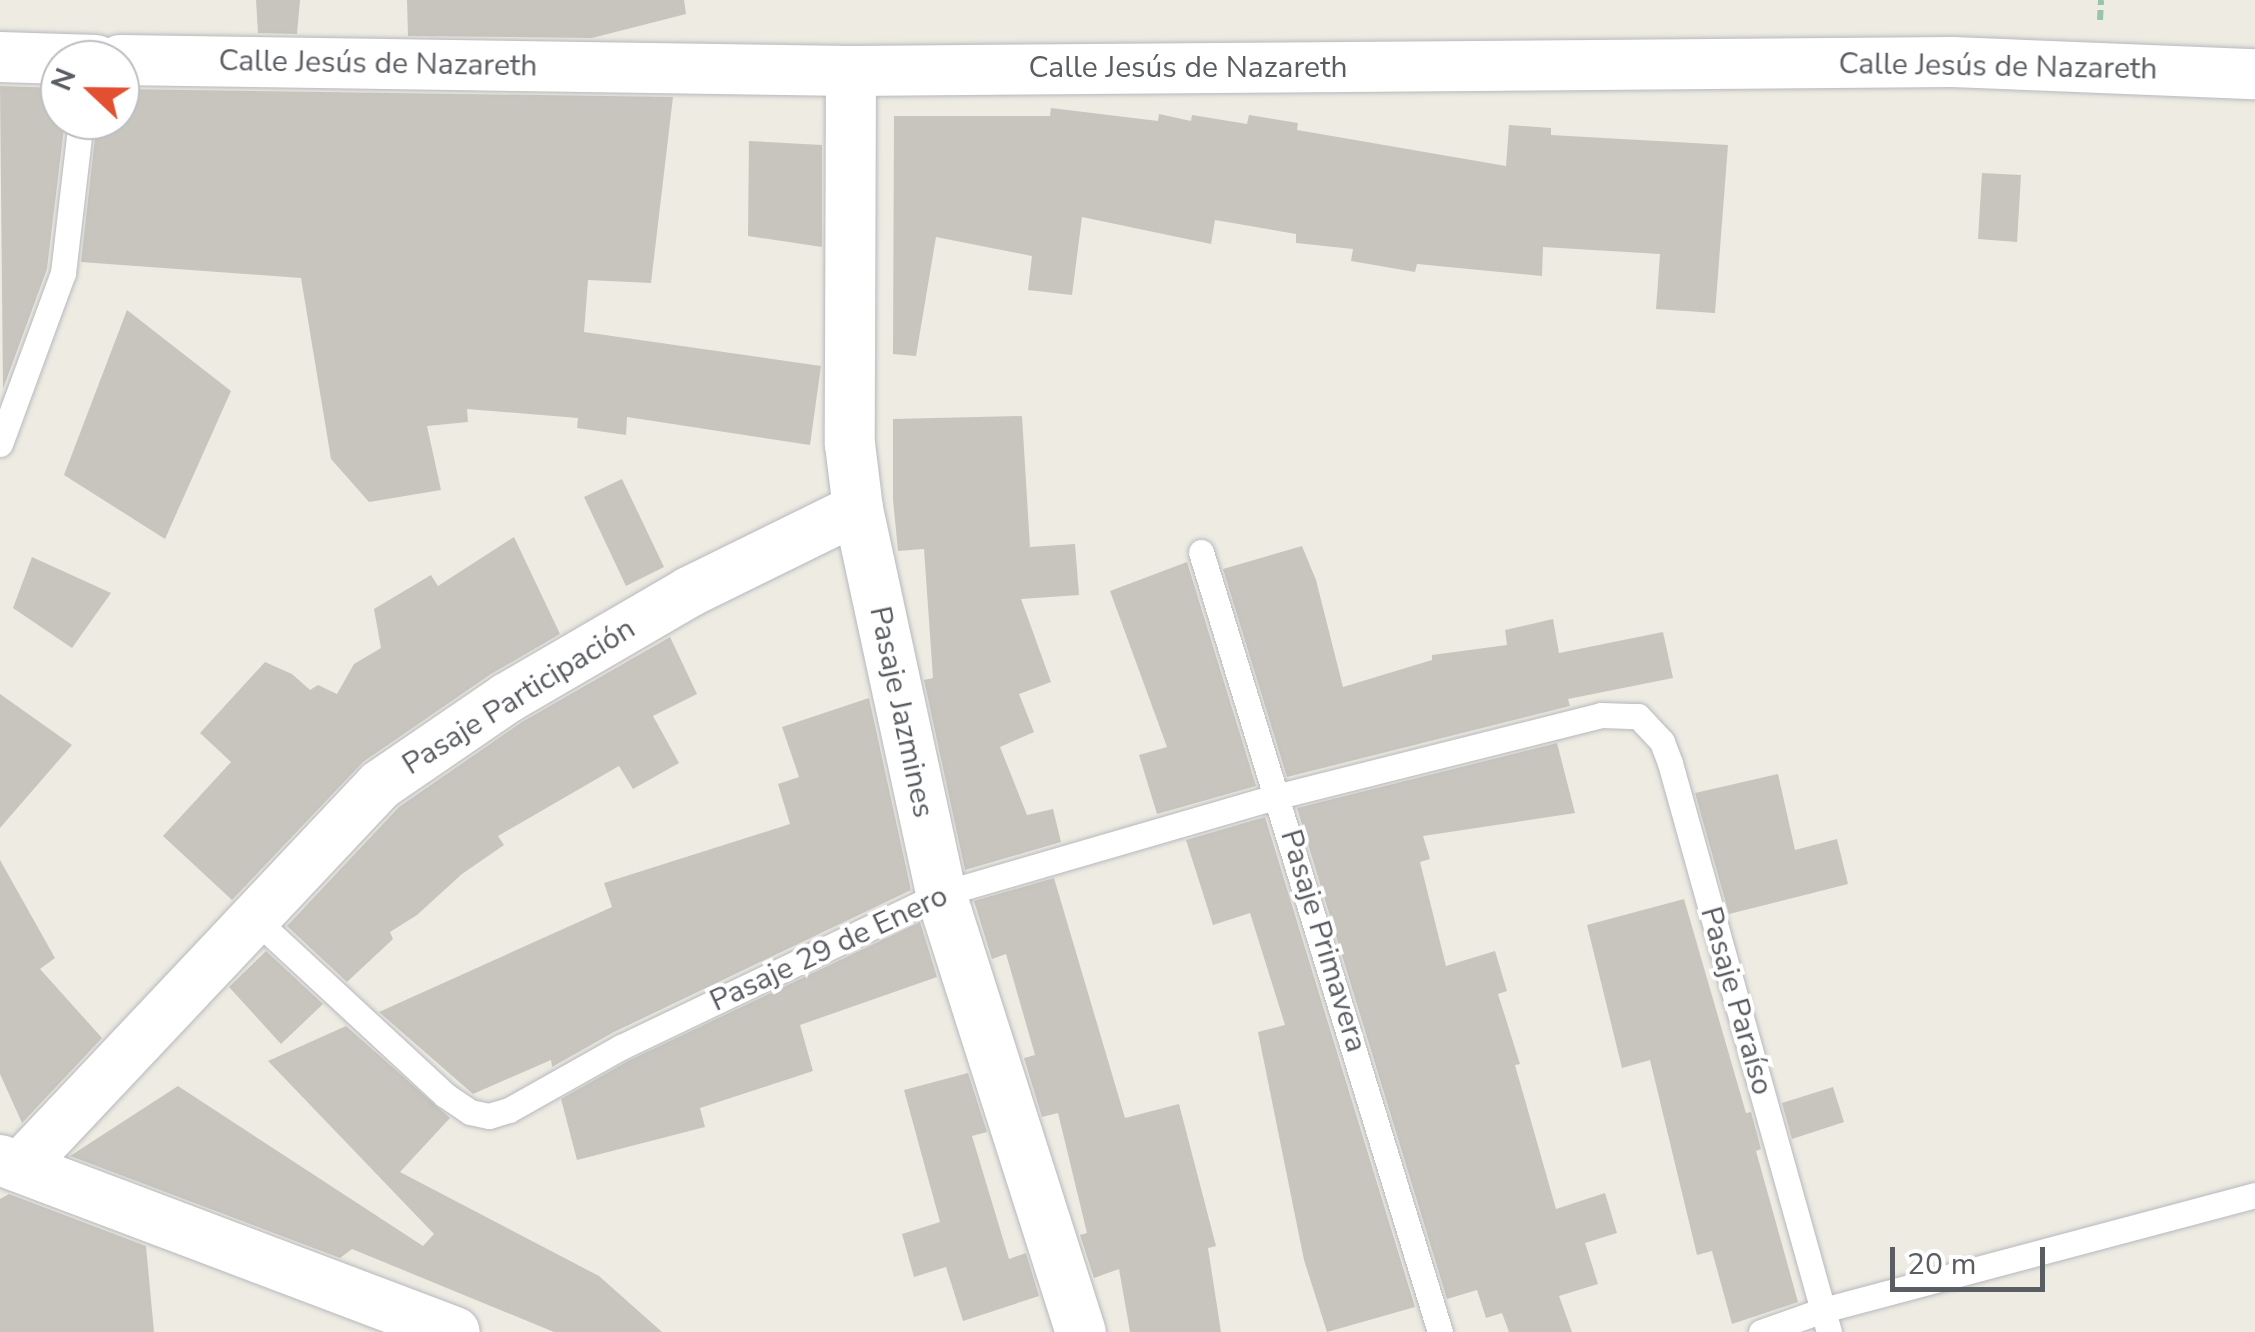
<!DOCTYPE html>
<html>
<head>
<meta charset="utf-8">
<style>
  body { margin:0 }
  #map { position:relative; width:2255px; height:1332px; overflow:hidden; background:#edebe2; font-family:"Nunito Sans",sans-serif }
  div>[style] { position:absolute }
  .building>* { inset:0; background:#c8c5bf }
  .path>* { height:6px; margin-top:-3px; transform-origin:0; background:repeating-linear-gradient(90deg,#98c4a9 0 10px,transparent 0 15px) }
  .roads { filter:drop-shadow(0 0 2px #b7b9be) drop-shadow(0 0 2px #b7b9be) }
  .service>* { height:25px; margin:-12.5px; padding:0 12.5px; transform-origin:12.5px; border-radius:12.5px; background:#fff }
  .minor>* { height:50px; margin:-25px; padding:0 25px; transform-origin:25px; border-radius:25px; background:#fff }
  span { translate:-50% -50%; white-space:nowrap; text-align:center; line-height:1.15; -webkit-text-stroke:8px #fff; paint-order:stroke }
  .street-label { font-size:30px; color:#5a5d62 }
  .north { position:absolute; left:40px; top:40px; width:100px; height:100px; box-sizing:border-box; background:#fff; border:2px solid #bdbec0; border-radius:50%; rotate:292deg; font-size:28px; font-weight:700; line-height:40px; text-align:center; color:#5a5d62 }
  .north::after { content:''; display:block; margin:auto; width:35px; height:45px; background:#e35031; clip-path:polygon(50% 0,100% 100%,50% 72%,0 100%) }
  .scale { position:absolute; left:1890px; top:1247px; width:155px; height:45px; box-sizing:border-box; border:5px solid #5a5d62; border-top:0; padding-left:12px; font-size:30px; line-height:35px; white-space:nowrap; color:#5a5d62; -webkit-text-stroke:8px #fff; paint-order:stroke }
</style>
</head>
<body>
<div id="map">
  <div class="building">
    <div style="clip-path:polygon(256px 0,300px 0,297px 34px,258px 33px)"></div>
    <div style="clip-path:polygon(407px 0,684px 0,686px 14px,592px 38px,408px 36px)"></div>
    <div style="clip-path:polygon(0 86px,60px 88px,60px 120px,65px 120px,47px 269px,3px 389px)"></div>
    <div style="clip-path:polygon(120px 89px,673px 97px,651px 283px,588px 280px,584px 332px,821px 366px,810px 445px,627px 417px,626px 435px,577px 428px,578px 418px,467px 409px,468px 422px,427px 426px,441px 490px,369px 502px,331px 459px,301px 278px,81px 262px,97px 120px,120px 120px)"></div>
    <div style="clip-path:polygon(1051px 108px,1158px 121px,1159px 114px,1191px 121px,1192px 115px,1247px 124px,1249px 115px,1298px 123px,1297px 130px,1506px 166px,1509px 125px,1551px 128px,1551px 135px,1728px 145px,1715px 313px,1656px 309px,1660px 254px,1543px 247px,1542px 276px,1417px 264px,1415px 272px,1351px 261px,1353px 249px,1296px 243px,1296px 234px,1215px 220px,1211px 244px,1082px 217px,1072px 295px,1028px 290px,1032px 256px,936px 237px,916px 356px,893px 354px,894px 116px,1050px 116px)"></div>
    <div style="clip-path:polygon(749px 141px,822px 145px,822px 247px,748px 236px)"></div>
    <div style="clip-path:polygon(1982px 173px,2021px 175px,2017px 242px,1978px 239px)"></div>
    <div style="clip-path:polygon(127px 310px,231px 391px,165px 539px,64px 475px)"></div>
    <div style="clip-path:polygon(1022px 416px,1030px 547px,1075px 544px,1079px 595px,1021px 599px,1051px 682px,1019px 694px,1034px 732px,1000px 747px,1027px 815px,1053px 809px,1061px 842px,965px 870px,924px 680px,933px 678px,924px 549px,898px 551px,893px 500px,893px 419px)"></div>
    <div style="clip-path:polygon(622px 479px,664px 567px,626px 586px,584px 497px)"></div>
    <div style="clip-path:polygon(514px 537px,560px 634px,491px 674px,363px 762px,232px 900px,163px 836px,231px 762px,200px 733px,265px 662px,292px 674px,310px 690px,318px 685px,337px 694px,354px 664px,381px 648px,374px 609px,431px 575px,438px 586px)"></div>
    <div style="clip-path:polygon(1302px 546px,1316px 580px,1343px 687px,1432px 660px,1432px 655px,1507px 645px,1505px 630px,1553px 619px,1559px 653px,1663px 632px,1673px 678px,1568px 699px,1570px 706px,1287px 777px,1223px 569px)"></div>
    <div style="clip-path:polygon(32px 557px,111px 593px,72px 648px,13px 608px)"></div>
    <div style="clip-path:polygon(1187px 562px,1256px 786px,1157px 814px,1139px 755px,1167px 747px,1110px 591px)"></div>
    <div style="clip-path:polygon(670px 637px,697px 694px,653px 716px,679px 763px,633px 789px,619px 766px,498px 836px,504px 845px,462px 874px,417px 915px,390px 932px,393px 939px,347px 982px,287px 926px,399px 807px,522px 722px)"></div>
    <div style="clip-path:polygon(0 694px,72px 745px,0 828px)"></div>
    <div style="clip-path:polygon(869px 698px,911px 890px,614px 1032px,552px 1067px,551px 1060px,473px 1094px,379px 1012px,612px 907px,604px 883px,790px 824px,778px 784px,799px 777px,782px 727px)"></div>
    <div style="clip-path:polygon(1557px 743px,1575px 813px,1423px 836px,1430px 859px,1420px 862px,1446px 966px,1495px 951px,1507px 991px,1498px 994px,1520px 1064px,1515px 1065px,1556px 1209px,1605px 1193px,1617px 1233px,1585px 1243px,1598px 1284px,1559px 1296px,1572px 1332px,1509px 1332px,1502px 1313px,1486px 1318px,1477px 1290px,1447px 1299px,1297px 808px)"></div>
    <div style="clip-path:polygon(1778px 774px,1795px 850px,1837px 839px,1848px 884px,1729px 914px,1695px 793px)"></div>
    <div style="clip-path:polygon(1265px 817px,1415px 1307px,1327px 1332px,1304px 1260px,1258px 1032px,1285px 1025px,1250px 913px,1213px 925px,1186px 840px)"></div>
    <div style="clip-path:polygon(0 860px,55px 958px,40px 969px,102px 1038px,22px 1123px,0 1074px)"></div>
    <div style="clip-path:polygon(1054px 878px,1125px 1118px,1179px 1104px,1216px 1246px,1208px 1248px,1221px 1332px,1130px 1332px,1119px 1269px,1094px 1278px,1080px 1235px,1087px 1233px,1058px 1113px,1042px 1117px,1024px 1058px,1035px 1055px,1006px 954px,992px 959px,974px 901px)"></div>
    <div style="clip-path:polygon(1684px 899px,1746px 1113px,1751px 1112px,1761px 1149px,1756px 1151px,1798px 1302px,1732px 1324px,1712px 1251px,1697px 1255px,1650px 1060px,1622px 1068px,1587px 925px)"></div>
    <div style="clip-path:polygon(920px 922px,937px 977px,800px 1025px,813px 1071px,700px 1108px,705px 1127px,577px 1160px,561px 1099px,628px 1061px)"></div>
    <div style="clip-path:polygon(266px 951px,323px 1004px,281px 1044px,229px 987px)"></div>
    <div style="clip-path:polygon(346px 1026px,450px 1118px,400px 1172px,599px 1276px,662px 1332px,554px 1332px,352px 1249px,340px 1258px,70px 1156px,178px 1086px,423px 1246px,434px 1234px,268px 1061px)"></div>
    <div style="clip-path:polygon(968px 1073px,987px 1132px,972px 1136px,1009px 1259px,1026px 1253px,1039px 1296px,963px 1321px,946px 1267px,914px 1277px,902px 1234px,940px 1222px,904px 1090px)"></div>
    <div style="clip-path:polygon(1833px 1087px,1844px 1122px,1792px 1139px,1782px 1103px)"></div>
    <div style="clip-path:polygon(9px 1194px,146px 1246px,154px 1332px,0 1332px,0 1199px)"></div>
  </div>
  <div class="path">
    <div style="left:2100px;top:20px;width:20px;rotate:-87deg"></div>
  </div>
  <div class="roads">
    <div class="service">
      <div style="left:0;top:444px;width:182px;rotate:-69.8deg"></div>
      <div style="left:63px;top:273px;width:154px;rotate:-83.3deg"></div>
      <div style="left:1201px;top:552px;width:816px;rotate:72.96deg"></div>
      <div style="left:255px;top:919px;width:259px;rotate:42.8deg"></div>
      <div style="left:445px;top:1095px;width:30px;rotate:34deg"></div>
      <div style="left:470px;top:1112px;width:19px;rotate:12deg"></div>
      <div style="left:489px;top:1116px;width:21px;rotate:-17deg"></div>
      <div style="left:509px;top:1110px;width:129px;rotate:-29.4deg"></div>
      <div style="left:621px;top:1047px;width:355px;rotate:-25.6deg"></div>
      <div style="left:941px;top:894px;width:352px;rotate:-16.2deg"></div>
      <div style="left:1279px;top:796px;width:332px;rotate:-14.1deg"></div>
      <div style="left:1601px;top:715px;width:37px;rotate:2deg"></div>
      <div style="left:1638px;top:716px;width:35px;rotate:47deg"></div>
      <div style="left:1662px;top:742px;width:22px;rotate:69deg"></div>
      <div style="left:1670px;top:763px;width:591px;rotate:74.39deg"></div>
      <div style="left:1761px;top:1332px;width:66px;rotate:-19.5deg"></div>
      <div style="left:1823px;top:1310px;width:447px;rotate:-14.9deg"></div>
    </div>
    <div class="minor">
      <div style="left:0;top:57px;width:96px;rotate:1.8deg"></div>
      <div style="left:120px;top:60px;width:731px;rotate:0.86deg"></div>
      <div style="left:851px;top:71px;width:1101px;rotate:-0.47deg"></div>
      <div style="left:1952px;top:62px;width:303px;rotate:2.3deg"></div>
      <div style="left:851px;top:71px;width:373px;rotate:90.2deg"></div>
      <div style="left:850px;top:444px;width:65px;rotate:83deg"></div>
      <div style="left:858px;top:509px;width:394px;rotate:77.8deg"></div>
      <div style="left:941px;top:894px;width:460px;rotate:72.3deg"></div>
      <div style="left:0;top:1160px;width:486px;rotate:20.7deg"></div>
      <div style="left:21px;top:1166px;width:523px;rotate:-46.7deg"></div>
      <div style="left:380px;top:785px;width:154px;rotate:-34.4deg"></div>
      <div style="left:507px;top:698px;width:211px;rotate:-30.2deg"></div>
      <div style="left:689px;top:592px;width:188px;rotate:-26.2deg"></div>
    </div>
  </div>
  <div class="street-label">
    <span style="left:378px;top:64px;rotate:1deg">Calle Jesús de Nazareth</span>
    <span style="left:1998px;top:67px;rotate:1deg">Calle Jesús de Nazareth</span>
    <span style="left:1188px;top:68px">Calle Jesús de Nazareth</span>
    <span style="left:519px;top:697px;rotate:-32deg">Pasaje Participación</span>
    <span style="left:901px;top:712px;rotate:78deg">Pasaje Jazmines</span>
    <span style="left:1323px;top:941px;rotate:73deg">Pasaje Primavera</span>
    <span style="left:829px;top:949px;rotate:-25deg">Pasaje 29 de Enero</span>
    <span style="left:1736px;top:1001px;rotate:74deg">Pasaje Paraíso</span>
  </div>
  <div class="north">N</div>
  <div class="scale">20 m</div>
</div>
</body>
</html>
